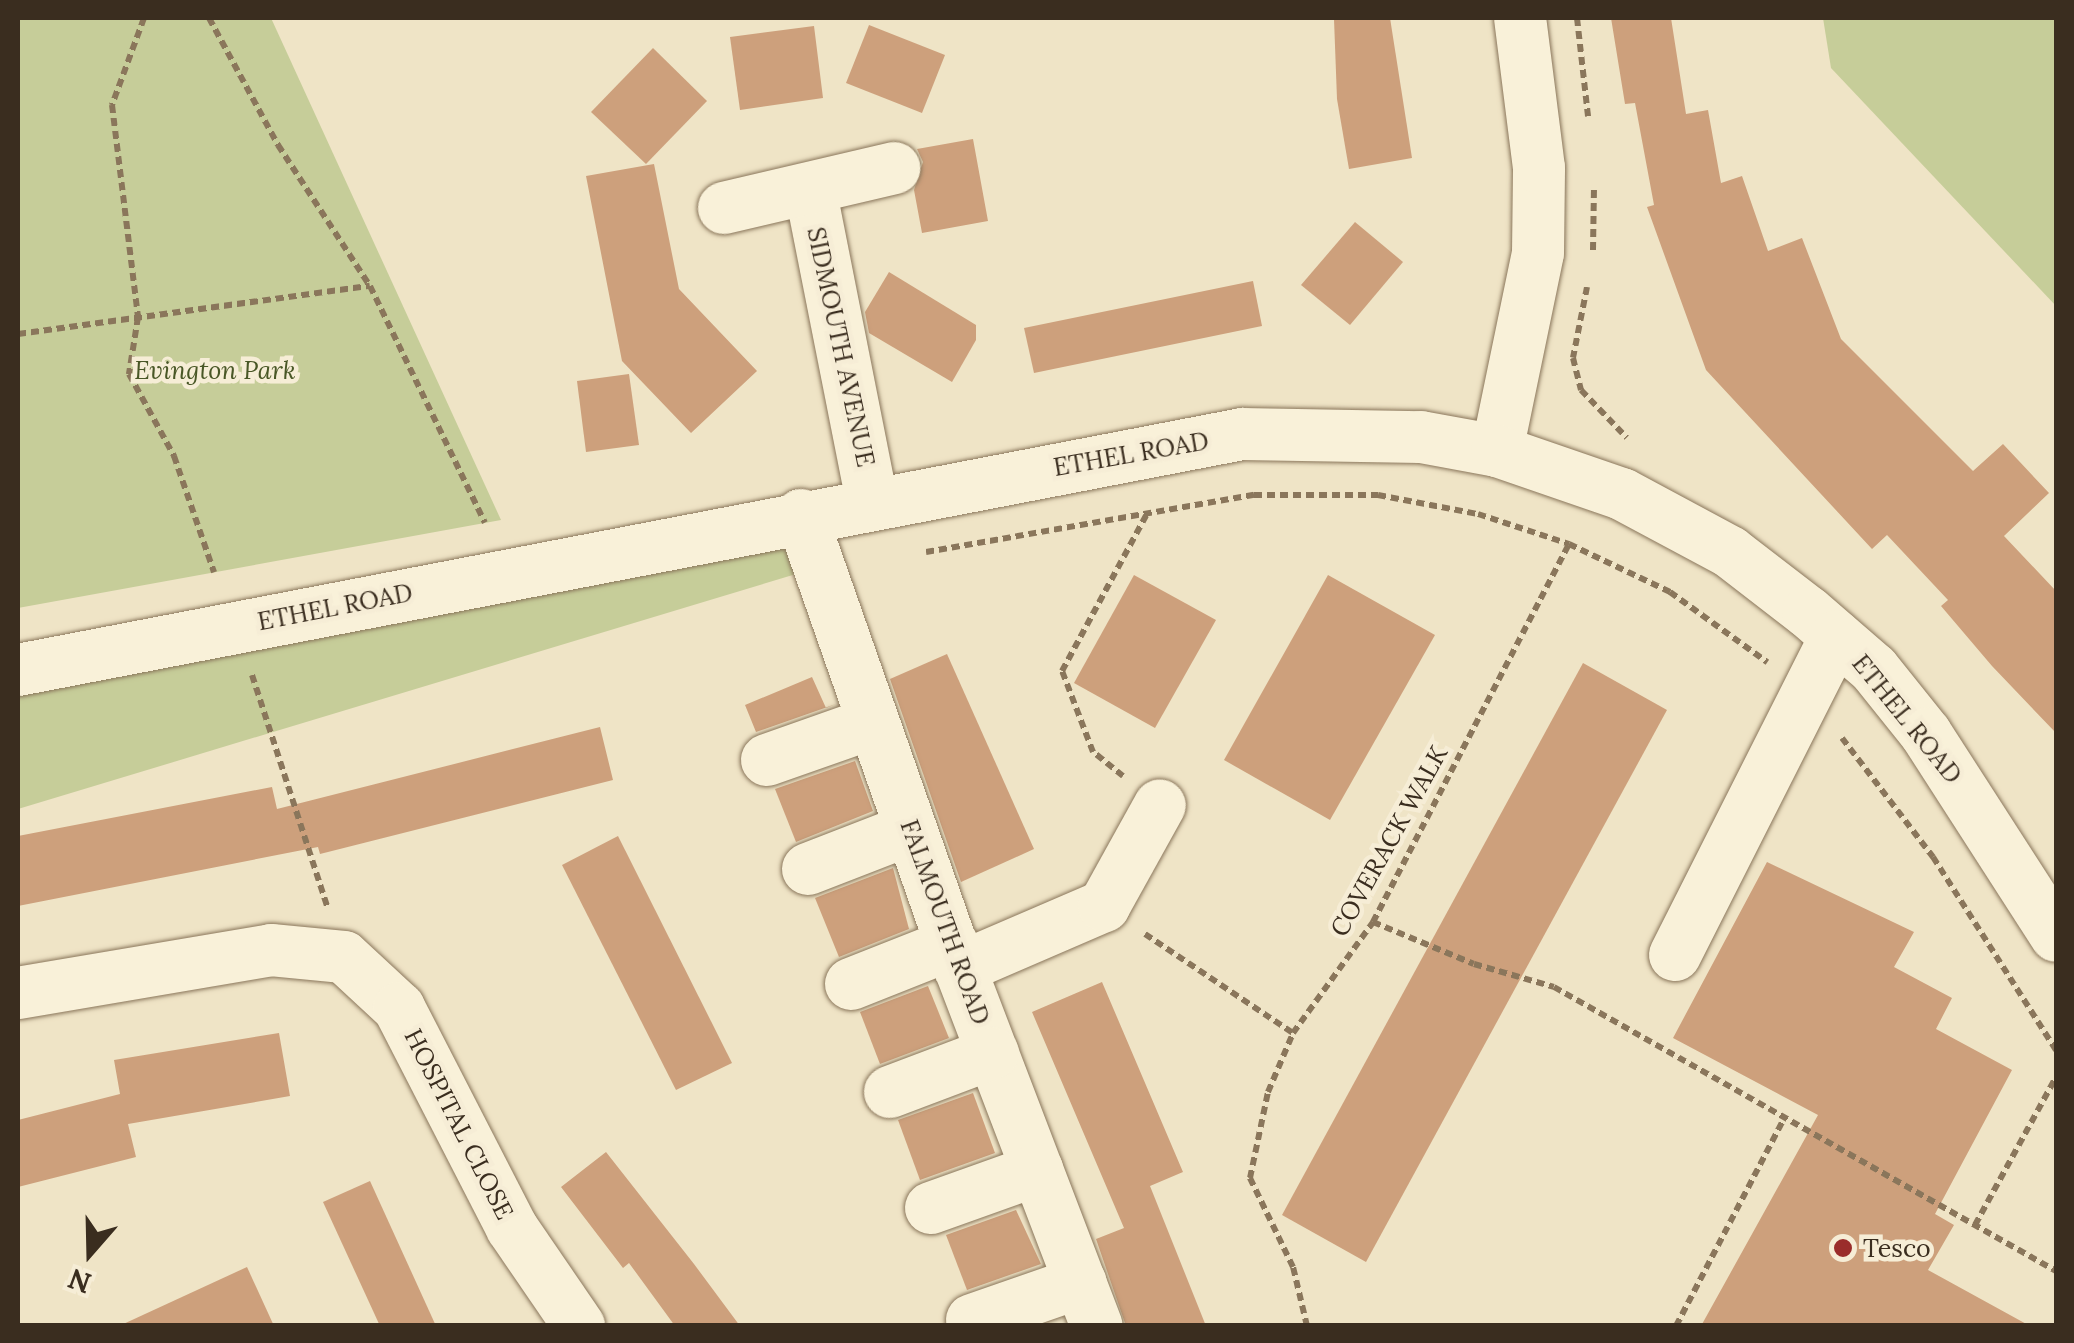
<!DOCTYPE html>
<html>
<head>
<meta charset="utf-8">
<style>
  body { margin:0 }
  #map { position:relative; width:2074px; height:1343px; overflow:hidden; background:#efe4c6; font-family:Lora,serif }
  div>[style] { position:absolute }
  .green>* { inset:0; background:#c6cd99 }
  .building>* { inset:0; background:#cda07c }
  .path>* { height:6px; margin-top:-3px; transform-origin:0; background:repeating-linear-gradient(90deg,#8a765b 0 8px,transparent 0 13px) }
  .roads { filter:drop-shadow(0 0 2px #8a765b) drop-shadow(0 0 2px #8a765b) }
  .minor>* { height:52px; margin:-26px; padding:0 26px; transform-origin:26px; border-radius:26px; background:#f9f1d9 }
  .dots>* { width:28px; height:28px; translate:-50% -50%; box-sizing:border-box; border:5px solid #f6edd6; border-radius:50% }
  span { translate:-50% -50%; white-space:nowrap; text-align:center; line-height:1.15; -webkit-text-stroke:9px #f6edd6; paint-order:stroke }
  .street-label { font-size:25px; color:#3a2d1f }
  .park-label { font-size:25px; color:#495726; font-style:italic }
  .poi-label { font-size:25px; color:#3a2d1f }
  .left { translate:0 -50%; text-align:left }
  .frame { position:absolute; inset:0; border:20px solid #3a2d1f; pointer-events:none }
  .north { position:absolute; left:40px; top:1203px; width:100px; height:100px; -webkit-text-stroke:8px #f6edd6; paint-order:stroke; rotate:200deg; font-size:28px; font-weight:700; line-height:40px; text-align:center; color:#3a2d1f }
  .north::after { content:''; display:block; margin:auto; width:35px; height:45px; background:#3a2d1f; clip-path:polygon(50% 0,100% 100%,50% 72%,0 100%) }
</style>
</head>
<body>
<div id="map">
  <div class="green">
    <div style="clip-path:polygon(18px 18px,271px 18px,501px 520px,18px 608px)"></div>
    <div style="clip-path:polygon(1823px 18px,2056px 18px,2056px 306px,1831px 68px)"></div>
    <div style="clip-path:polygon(801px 515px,816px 568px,18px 809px,18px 683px)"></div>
  </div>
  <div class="building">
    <div style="clip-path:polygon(1390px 18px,1412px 158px,1349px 169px,1337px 99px,1334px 19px)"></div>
    <div style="clip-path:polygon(1611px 18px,1671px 18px,1686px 114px,1708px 110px,1721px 183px,1742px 176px,1768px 251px,1802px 238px,1841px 339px,1973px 471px,2003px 444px,2049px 493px,2004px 536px,2056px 591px,2056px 733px,1992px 666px,1941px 606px,1948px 600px,1887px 535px,1872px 549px,1706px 370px,1647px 207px,1654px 205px,1635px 103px,1625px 104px)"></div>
    <div style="clip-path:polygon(869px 25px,945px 55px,922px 113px,846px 83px)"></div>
    <div style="clip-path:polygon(814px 26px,823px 98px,740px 110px,730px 37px)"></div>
    <div style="clip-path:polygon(653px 48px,707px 101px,646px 164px,591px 112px)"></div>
    <div style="clip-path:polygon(973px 139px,988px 221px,922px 233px,914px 190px,923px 162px,917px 149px)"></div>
    <div style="clip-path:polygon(654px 164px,679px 289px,757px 371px,691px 433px,622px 361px,586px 176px)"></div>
    <div style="clip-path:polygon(1355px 222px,1403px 262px,1350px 325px,1301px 285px)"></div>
    <div style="clip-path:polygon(889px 272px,976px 325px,976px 340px,952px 382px,869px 333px,865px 312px)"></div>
    <div style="clip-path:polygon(1253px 281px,1262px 326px,1034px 373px,1024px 328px)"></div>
    <div style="clip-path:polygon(629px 374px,639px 445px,586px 452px,577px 381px)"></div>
    <div style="clip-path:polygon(1134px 575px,1216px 620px,1155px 728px,1074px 683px)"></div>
    <div style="clip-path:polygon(1328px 575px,1435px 635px,1330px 820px,1224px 760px)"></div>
    <div style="clip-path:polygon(947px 654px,1034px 849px,961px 882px,890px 679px)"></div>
    <div style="clip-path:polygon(1583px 663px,1667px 710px,1366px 1262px,1282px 1215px)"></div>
    <div style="clip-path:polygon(812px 677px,826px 708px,836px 704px,756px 732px,745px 705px)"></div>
    <div style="clip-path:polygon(600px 727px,613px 780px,320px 854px,318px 847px,18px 906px,18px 836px,272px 787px,277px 809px)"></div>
    <div style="clip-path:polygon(855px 761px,873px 811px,796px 842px,775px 789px)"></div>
    <div style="clip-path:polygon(618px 836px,732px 1063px,676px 1090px,562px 865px)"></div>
    <div style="clip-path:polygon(1767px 862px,1914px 932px,1894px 967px,1952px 998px,1936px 1029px,2012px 1070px,1935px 1214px,1954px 1225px,1928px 1270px,2030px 1326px,1701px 1326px,1818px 1115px,1673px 1038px)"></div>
    <div style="clip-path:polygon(893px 868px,909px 929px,839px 957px,815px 898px)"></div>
    <div style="clip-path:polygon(1102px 982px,1183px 1172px,1150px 1186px,1206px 1326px,1126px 1326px,1096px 1239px,1124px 1228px,1032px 1012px)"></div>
    <div style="clip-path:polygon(928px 986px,949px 1038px,880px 1064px,860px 1012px)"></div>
    <div style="clip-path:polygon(279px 1033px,290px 1096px,128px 1124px,136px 1157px,18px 1187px,18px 1120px,120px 1094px,114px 1060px)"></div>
    <div style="clip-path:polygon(973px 1093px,995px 1153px,920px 1180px,898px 1120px)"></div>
    <div style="clip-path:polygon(606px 1152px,694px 1264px,740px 1326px,675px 1326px,629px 1263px,623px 1268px,561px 1187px)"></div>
    <div style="clip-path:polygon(370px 1181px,436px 1326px,380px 1326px,323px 1202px)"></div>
    <div style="clip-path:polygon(1016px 1210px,1041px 1264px,967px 1290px,946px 1235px)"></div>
    <div style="clip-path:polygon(247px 1267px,274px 1326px,119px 1326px)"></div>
  </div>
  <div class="path">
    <div style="left:144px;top:18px;width:93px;rotate:110.2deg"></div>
    <div style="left:112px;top:105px;width:214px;rotate:83deg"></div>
    <div style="left:138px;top:317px;width:58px;rotate:99deg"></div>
    <div style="left:129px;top:374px;width:94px;rotate:61.2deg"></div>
    <div style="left:174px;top:456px;width:123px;rotate:71deg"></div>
    <div style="left:209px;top:18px;width:145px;rotate:61.5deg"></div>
    <div style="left:278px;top:145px;width:168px;rotate:56.9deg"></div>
    <div style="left:370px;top:286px;width:263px;rotate:64.1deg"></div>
    <div style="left:1577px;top:18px;width:99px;rotate:83.6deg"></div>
    <div style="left:1593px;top:250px;width:62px;rotate:-89.1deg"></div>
    <div style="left:1587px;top:287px;width:72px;rotate:101.2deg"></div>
    <div style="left:1573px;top:358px;width:33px;rotate:76deg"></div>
    <div style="left:1581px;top:390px;width:66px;rotate:46.2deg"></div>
    <div style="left:18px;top:334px;width:355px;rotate:-7.8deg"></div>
    <div style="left:926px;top:552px;width:333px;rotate:-9.9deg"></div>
    <div style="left:1254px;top:495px;width:124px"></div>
    <div style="left:1378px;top:495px;width:102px;rotate:10.8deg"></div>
    <div style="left:1478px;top:514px;width:96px;rotate:18.2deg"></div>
    <div style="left:1569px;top:544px;width:112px;rotate:25.4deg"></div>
    <div style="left:1670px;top:592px;width:120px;rotate:35.8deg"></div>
    <div style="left:252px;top:675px;width:243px;rotate:72deg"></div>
    <div style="left:1842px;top:738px;width:150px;rotate:52.6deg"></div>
    <div style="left:1933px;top:857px;width:229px;rotate:57.5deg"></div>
    <div style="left:1123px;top:776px;width:38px;rotate:-141deg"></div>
    <div style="left:1093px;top:752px;width:87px;rotate:-110.9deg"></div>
    <div style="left:1062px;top:671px;width:179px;rotate:-61.6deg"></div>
    <div style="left:1373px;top:922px;width:109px;rotate:22.6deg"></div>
    <div style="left:1474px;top:964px;width:83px;rotate:16deg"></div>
    <div style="left:1554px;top:987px;width:577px;rotate:29.5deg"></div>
    <div style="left:1145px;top:934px;width:178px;rotate:33.8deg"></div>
    <div style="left:1975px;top:1225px;width:169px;rotate:-61.3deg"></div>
    <div style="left:1307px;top:1326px;width:61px;rotate:-103.3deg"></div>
    <div style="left:1293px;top:1267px;width:99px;rotate:-115.8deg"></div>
    <div style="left:1250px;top:1178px;width:88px;rotate:-78.2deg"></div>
    <div style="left:1268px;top:1092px;width:64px;rotate:-67deg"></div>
    <div style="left:1293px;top:1033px;width:137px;rotate:-54.2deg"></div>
    <div style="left:1373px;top:922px;width:426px;rotate:-62.6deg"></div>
    <div style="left:1676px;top:1326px;width:236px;rotate:-62.5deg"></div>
  </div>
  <div class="roads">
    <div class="minor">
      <div style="left:811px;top:193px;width:314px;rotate:78.8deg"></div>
      <div style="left:724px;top:208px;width:175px;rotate:-13.2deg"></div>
      <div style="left:1497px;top:451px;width:202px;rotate:-78.3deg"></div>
      <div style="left:1538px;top:253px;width:85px;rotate:-89.3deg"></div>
      <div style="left:1539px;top:168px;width:151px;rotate:-97.2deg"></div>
      <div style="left:801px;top:515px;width:480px;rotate:70.7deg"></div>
      <div style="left:960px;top:968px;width:383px;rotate:69.1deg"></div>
      <div style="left:18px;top:670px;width:1247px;rotate:-10.91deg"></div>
      <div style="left:1242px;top:434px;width:179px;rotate:1deg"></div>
      <div style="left:1421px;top:437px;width:77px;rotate:10.4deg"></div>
      <div style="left:1497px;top:451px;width:132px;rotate:19deg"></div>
      <div style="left:1622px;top:494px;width:123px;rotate:28.2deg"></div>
      <div style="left:1730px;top:552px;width:98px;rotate:37.6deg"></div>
      <div style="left:1808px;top:612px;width:87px;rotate:40.8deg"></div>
      <div style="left:1874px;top:669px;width:83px;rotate:51.3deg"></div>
      <div style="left:1926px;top:734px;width:240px;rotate:57.2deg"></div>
      <div style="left:767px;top:760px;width:111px;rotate:-19.4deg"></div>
      <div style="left:808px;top:869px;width:110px;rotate:-21.2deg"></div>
      <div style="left:1675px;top:955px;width:357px;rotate:-63.2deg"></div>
      <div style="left:960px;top:968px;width:157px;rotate:-23.3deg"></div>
      <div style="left:1104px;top:906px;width:115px;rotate:-61deg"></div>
      <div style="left:851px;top:984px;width:109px;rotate:-21.6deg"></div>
      <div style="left:18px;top:993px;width:257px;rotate:-9.6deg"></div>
      <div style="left:271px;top:950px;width:73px;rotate:5.5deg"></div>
      <div style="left:344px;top:957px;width:75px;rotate:42.8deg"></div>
      <div style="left:399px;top:1008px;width:247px;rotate:62.8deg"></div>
      <div style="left:512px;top:1228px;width:119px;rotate:55.6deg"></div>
      <div style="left:890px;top:1092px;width:110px;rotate:-20.7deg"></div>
      <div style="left:931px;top:1208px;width:113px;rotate:-19.7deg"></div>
      <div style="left:972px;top:1320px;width:115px;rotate:-19.2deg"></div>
    </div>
  </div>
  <div class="dots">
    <div style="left:1843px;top:1248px;background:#9a2d2b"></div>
  </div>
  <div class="street-label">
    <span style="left:841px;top:347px;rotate:78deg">SIDMOUTH AVENUE</span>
    <span style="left:1131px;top:454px;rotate:-10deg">ETHEL ROAD</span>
    <span style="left:335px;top:607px;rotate:-11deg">ETHEL ROAD</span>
    <span style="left:1907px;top:719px;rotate:51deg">ETHEL ROAD</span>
    <span style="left:1389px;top:841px;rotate:-61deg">COVERACK WALK</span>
    <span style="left:945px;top:922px;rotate:70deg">FALMOUTH ROAD</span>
    <span style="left:459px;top:1124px;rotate:63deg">HOSPITAL CLOSE</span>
  </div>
  <div class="park-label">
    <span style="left:215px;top:370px">Evington Park</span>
  </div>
  <div class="poi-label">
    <span class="left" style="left:1863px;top:1248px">Tesco</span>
  </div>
  <div class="frame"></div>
  <div class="north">N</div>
</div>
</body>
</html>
